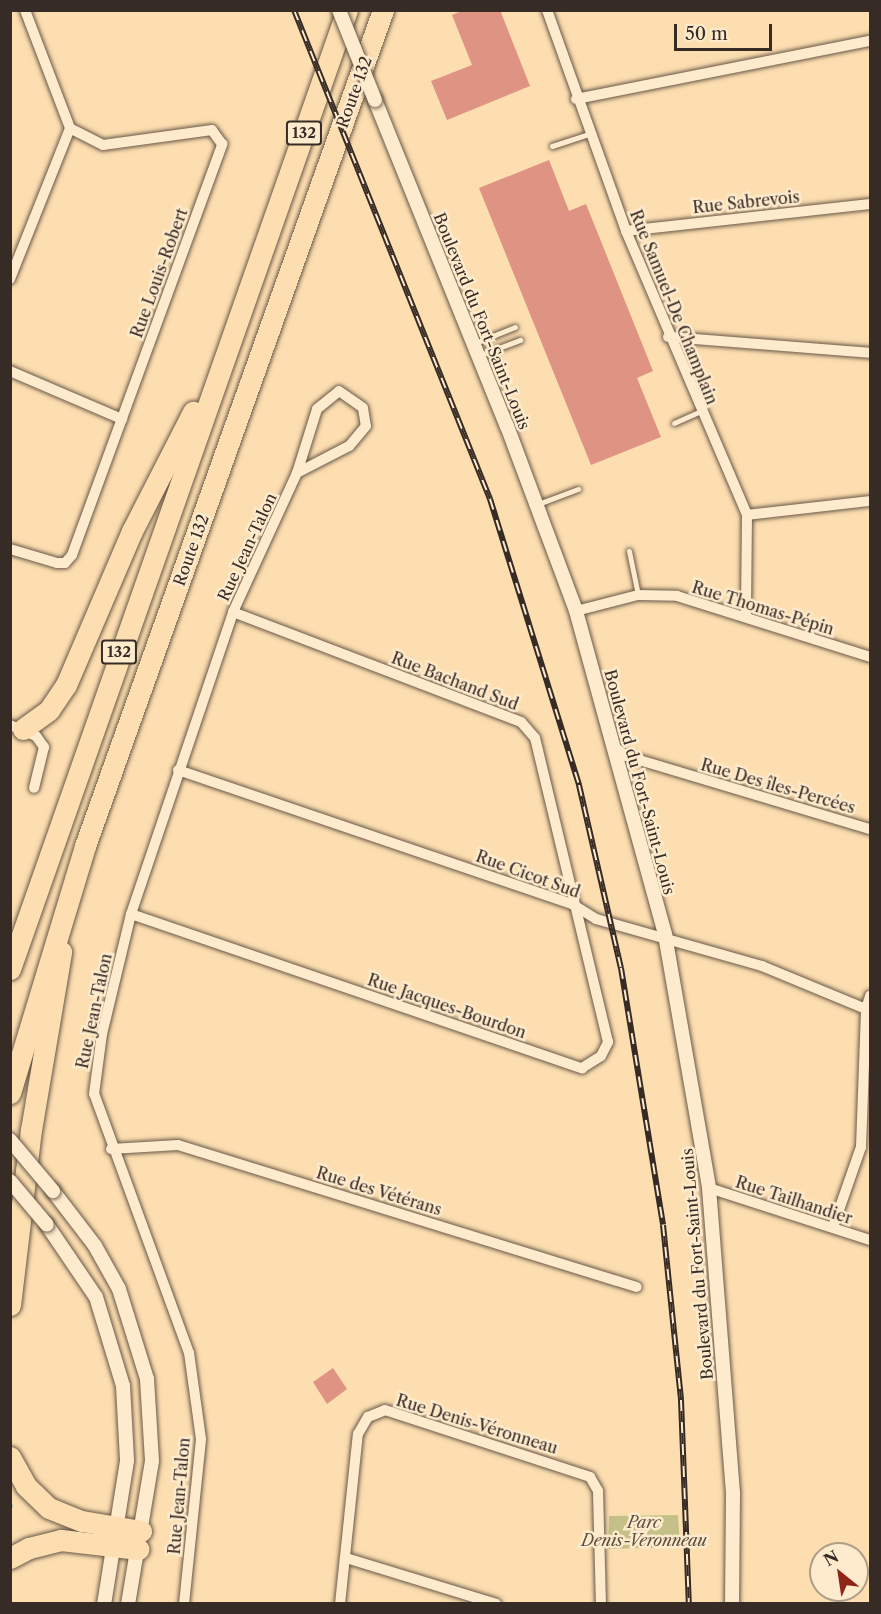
<!DOCTYPE html>
<html>
<head>
<meta charset="utf-8">
<style>
  body { margin:0 }
  #map { position:relative; width:881px; height:1614px; overflow:hidden; background:#fddeb0; font-family:"Libre Caslon Text",serif }
  div>[style] { position:absolute }
  .green>* { inset:0; background:#c5c087 }
  .stream>* { height:4px; margin:-2px; padding:0 2px; transform-origin:2px; border-radius:2px; background:#9fbcaa }
  .building>* { inset:0; background:#df9382 }
  .roads { filter:drop-shadow(0 0 2px #685848) drop-shadow(0 0 2px #685848) }
  .service>* { height:5px; margin:-2.5px; padding:0 2.5px; transform-origin:2.5px; border-radius:2.5px; background:#feeacc }
  .minor>* { height:10px; margin:-5px; padding:0 5px; transform-origin:5px; border-radius:5px; background:#feeacc }
  .tertiary>* { height:14px; margin:-7px; padding:0 7px; transform-origin:7px; border-radius:7px; background:#feeacc }
  .motorway>* { height:21px; margin:-10.5px; padding:0 10.5px; transform-origin:10.5px; border-radius:10.5px; background:#fddeb0 }
  .rail>* { height:6px; margin-top:-3px; transform-origin:0; background:repeating-linear-gradient(90deg,#feeacc 0 11px,#372b25 0 22px); box-sizing:border-box; border-block:2px solid #372b25 }
  .bridges { filter:drop-shadow(0 0 2px #685848) drop-shadow(0 0 2px #685848) }
  .tertiary-bridge>* { height:14px; margin:-7px; padding:0 7px; transform-origin:7px; border-radius:7px; background:#feeacc }
  span { translate:-50% -50%; white-space:nowrap; text-align:center; line-height:1.15; -webkit-text-stroke:5px #feeacc; paint-order:stroke }
  .shield-label span { padding:2px 4px; background:#feeacc; border:2px solid; border-radius:4px; -webkit-text-stroke-width:0 }
  .shield-label { font-size:15px; color:#372b25; font-weight:700 }
  .street-label { font-size:16px; color:#372b25 }
  .park-label { font-size:16px; color:#5a503e; font-style:italic }
  .frame { position:absolute; inset:0; border:12px solid #372b25; pointer-events:none }
  .north { position:absolute; left:809px; top:1542px; width:60px; height:60px; box-sizing:border-box; background:#feeacc; border:2px solid #ae9e89; border-radius:50%; rotate:330deg; font-size:16px; font-weight:700; line-height:24px; text-align:center; color:#372b25 }
  .north::after { content:''; display:block; margin:auto; width:21px; height:27px; background:#8f2418; clip-path:polygon(50% 0,100% 100%,50% 72%,0 100%) }
  .scale { position:absolute; left:674px; top:24px; width:98px; height:27px; box-sizing:border-box; border:3px solid #372b25; border-top:0; padding-left:8px; font-size:18px; line-height:21px; white-space:nowrap; color:#372b25; -webkit-text-stroke:4px #feeacc; paint-order:stroke }
</style>
</head>
<body>
<div id="map">
  <div class="green">
    <div style="clip-path:polygon(678px 1515px,680px 1547px,608px 1549px,609px 1516px)"></div>
  </div>
  <div class="stream">
    <div style="left:10px;top:1506px;width:1px"></div>
  </div>
  <div class="building">
    <div style="clip-path:polygon(464px 10px,500px 10px,530px 86px,447px 120px,431px 81px,472px 65px,452px 15px)"></div>
    <div style="clip-path:polygon(549px 160px,569px 211px,586px 204px,653px 371px,637px 378px,661px 437px,591px 465px,479px 188px)"></div>
    <div style="clip-path:polygon(333px 1368px,347px 1389px,327px 1404px,313px 1382px)"></div>
  </div>
  <div class="roads">
    <div class="service">
      <div style="left:552px;top:146px;width:39px;rotate:-18deg"></div>
      <div style="left:475px;top:343px;width:43px;rotate:-21.8deg"></div>
      <div style="left:480px;top:355px;width:43px;rotate:-20.6deg"></div>
      <div style="left:674px;top:423px;width:30px;rotate:-24deg"></div>
      <div style="left:538px;top:504px;width:43px;rotate:-20.6deg"></div>
      <div style="left:629px;top:551px;width:45px;rotate:78.4deg"></div>
    </div>
    <div class="minor">
      <div style="left:547px;top:10px;width:235px;rotate:70.3deg"></div>
      <div style="left:626px;top:231px;width:309px;rotate:66.9deg"></div>
      <div style="left:747px;top:515px;width:102px;rotate:90.6deg"></div>
      <div style="left:576px;top:99px;width:300px;rotate:-11.2deg"></div>
      <div style="left:626px;top:231px;width:245px;rotate:-6.3deg"></div>
      <div style="left:10px;top:279px;width:162px;rotate:-68.3deg"></div>
      <div style="left:70px;top:128px;width:126px;rotate:-110.9deg"></div>
      <div style="left:668px;top:337px;width:203px;rotate:4.5deg"></div>
      <div style="left:10px;top:371px;width:122px;rotate:23.2deg"></div>
      <div style="left:747px;top:515px;width:124px;rotate:-6.5deg"></div>
      <div style="left:10px;top:549px;width:49px;rotate:16.6deg"></div>
      <div style="left:57px;top:563px;width:8px"></div>
      <div style="left:65px;top:563px;width:11px;rotate:-49deg"></div>
      <div style="left:72px;top:555px;width:438px;rotate:-69.9deg"></div>
      <div style="left:222px;top:144px;width:17px;rotate:-126deg"></div>
      <div style="left:212px;top:130px;width:110px;rotate:172.2deg"></div>
      <div style="left:103px;top:145px;width:37px;rotate:-153deg"></div>
      <div style="left:576px;top:611px;width:64px;rotate:-14.5deg"></div>
      <div style="left:638px;top:595px;width:39px;rotate:1deg"></div>
      <div style="left:677px;top:596px;width:202px;rotate:17.5deg"></div>
      <div style="left:10px;top:725px;width:28px;rotate:23deg"></div>
      <div style="left:36px;top:736px;width:14px;rotate:54deg"></div>
      <div style="left:44px;top:747px;width:42px;rotate:103.7deg"></div>
      <div style="left:611px;top:744px;width:19px;rotate:39deg"></div>
      <div style="left:626px;top:756px;width:255px;rotate:16.7deg"></div>
      <div style="left:178px;top:770px;width:416px;rotate:18.8deg"></div>
      <div style="left:572px;top:904px;width:28px;rotate:32deg"></div>
      <div style="left:596px;top:919px;width:173px;rotate:15.8deg"></div>
      <div style="left:762px;top:966px;width:113px;rotate:22.5deg"></div>
      <div style="left:131px;top:914px;width:477px;rotate:18.9deg"></div>
      <div style="left:582px;top:1068px;width:22px;rotate:-32deg"></div>
      <div style="left:601px;top:1056px;width:16px;rotate:-63deg"></div>
      <div style="left:608px;top:1042px;width:313px;rotate:-103.5deg"></div>
      <div style="left:535px;top:738px;width:21px;rotate:-131deg"></div>
      <div style="left:521px;top:722px;width:308px;rotate:-159.1deg"></div>
      <div style="left:111px;top:1149px;width:67px;rotate:-3.4deg"></div>
      <div style="left:178px;top:1145px;width:480px;rotate:17.2deg"></div>
      <div style="left:709px;top:1188px;width:169px;rotate:17.9deg"></div>
      <div style="left:833px;top:1227px;width:85px;rotate:-70.7deg"></div>
      <div style="left:861px;top:1147px;width:138px;rotate:-87.9deg"></div>
      <div style="left:866px;top:1009px;width:14px;rotate:-73deg"></div>
      <div style="left:346px;top:1558px;width:157px;rotate:17deg"></div>
      <div style="left:184px;top:1604px;width:166px;rotate:-84.1deg"></div>
      <div style="left:201px;top:1439px;width:87px;rotate:-97.9deg"></div>
      <div style="left:189px;top:1353px;width:276px;rotate:-110.1deg"></div>
      <div style="left:94px;top:1094px;width:61px;rotate:-82.4deg"></div>
      <div style="left:102px;top:1034px;width:123px;rotate:-76.4deg"></div>
      <div style="left:131px;top:914px;width:319px;rotate:-71.3deg"></div>
      <div style="left:233px;top:612px;width:153px;rotate:-65.3deg"></div>
      <div style="left:297px;top:473px;width:67px;rotate:-72.6deg"></div>
      <div style="left:317px;top:409px;width:28px;rotate:-39deg"></div>
      <div style="left:339px;top:391px;width:29px;rotate:35deg"></div>
      <div style="left:363px;top:408px;width:18px;rotate:81deg"></div>
      <div style="left:366px;top:426px;width:26px;rotate:130deg"></div>
      <div style="left:349px;top:446px;width:59px;rotate:152.6deg"></div>
      <div style="left:340px;top:1604px;width:171px;rotate:-84deg"></div>
      <div style="left:358px;top:1434px;width:20px;rotate:-60deg"></div>
      <div style="left:368px;top:1417px;width:18px;rotate:-22deg"></div>
      <div style="left:385px;top:1410px;width:216px;rotate:18.1deg"></div>
      <div style="left:590px;top:1477px;width:16px;rotate:60deg"></div>
      <div style="left:598px;top:1491px;width:113px;rotate:88.5deg"></div>
    </div>
    <div class="tertiary">
      <div style="left:375px;top:100px;width:352px;rotate:68deg"></div>
      <div style="left:507px;top:426px;width:197px;rotate:69.5deg"></div>
      <div style="left:576px;top:611px;width:336px;rotate:74.6deg"></div>
      <div style="left:665px;top:935px;width:257px;rotate:80.1deg"></div>
      <div style="left:709px;top:1188px;width:306px;rotate:85.5deg"></div>
      <div style="left:733px;top:1493px;width:111px;rotate:90.5deg"></div>
      <div style="left:53px;top:1191px;width:69px;rotate:52.6deg"></div>
      <div style="left:95px;top:1246px;width:49px;rotate:60.8deg"></div>
      <div style="left:119px;top:1289px;width:94px;rotate:72.7deg"></div>
      <div style="left:147px;top:1379px;width:82px;rotate:86.5deg"></div>
      <div style="left:152px;top:1461px;width:145px;rotate:99.5deg"></div>
      <div style="left:47px;top:1225px;width:87px;rotate:55.8deg"></div>
      <div style="left:96px;top:1297px;width:93px;rotate:73.1deg"></div>
      <div style="left:123px;top:1386px;width:75px;rotate:86.9deg"></div>
      <div style="left:127px;top:1461px;width:145px;rotate:99.1deg"></div>
    </div>
    <div class="motorway">
      <div style="left:23px;top:729px;width:32px;rotate:-36deg"></div>
      <div style="left:49px;top:710px;width:30px;rotate:-56deg"></div>
      <div style="left:66px;top:685px;width:168px;rotate:-66.8deg"></div>
      <div style="left:132px;top:531px;width:134px;rotate:-62.9deg"></div>
      <div style="left:10px;top:969px;width:1016px;rotate:-70.64deg"></div>
      <div style="left:10px;top:1093px;width:258px;rotate:-73.1deg"></div>
      <div style="left:85px;top:846px;width:888px;rotate:-70.38deg"></div>
      <div style="left:10px;top:1305px;width:176px;rotate:-83.2deg"></div>
      <div style="left:31px;top:1130px;width:181px;rotate:-80.4deg"></div>
      <div style="left:10px;top:1457px;width:33px;rotate:61deg"></div>
      <div style="left:26px;top:1486px;width:32px;rotate:44deg"></div>
      <div style="left:49px;top:1508px;width:35px;rotate:22deg"></div>
      <div style="left:82px;top:1521px;width:60px;rotate:9.6deg"></div>
      <div style="left:10px;top:1558px;width:21px;rotate:-28deg"></div>
      <div style="left:29px;top:1548px;width:33px;rotate:-14deg"></div>
      <div style="left:61px;top:1540px;width:78px;rotate:6.7deg"></div>
    </div>
  </div>
  <div class="rail">
    <div style="left:294px;top:10px;width:527px;rotate:68.16deg"></div>
    <div style="left:490px;top:499px;width:300px;rotate:72.7deg"></div>
    <div style="left:579px;top:785px;width:188px;rotate:77.1deg"></div>
    <div style="left:621px;top:968px;width:260px;rotate:80.7deg"></div>
    <div style="left:663px;top:1225px;width:176px;rotate:84.1deg"></div>
    <div style="left:681px;top:1400px;width:204px;rotate:87.8deg"></div>
  </div>
  <div class="bridges">
    <div class="tertiary-bridge">
      <div style="left:339px;top:10px;width:97px;rotate:68.2deg"></div>
      <div style="left:10px;top:1140px;width:67px;rotate:49.9deg"></div>
      <div style="left:10px;top:1181px;width:57px;rotate:49.9deg"></div>
    </div>
  </div>
  <div class="shield-label">
    <span style="left:304px;top:133px">132</span>
    <span style="left:119px;top:652px">132</span>
  </div>
  <div class="street-label">
    <span style="left:354px;top:92px;rotate:-70deg">Route 132</span>
    <span style="left:746px;top:202px;rotate:-6deg">Rue Sabrevois</span>
    <span style="left:159px;top:273px;rotate:-70deg">Rue Louis-Robert</span>
    <span style="left:674px;top:307px;rotate:68deg">Rue Samuel-De Champlain</span>
    <span style="left:482px;top:321px;rotate:68deg">Boulevard du Fort-Saint-Louis</span>
    <span style="left:247px;top:547px;rotate:-65deg">Rue Jean-Talon</span>
    <span style="left:191px;top:550px;rotate:-70deg">Route 132</span>
    <span style="left:763px;top:608px;rotate:17deg">Rue Thomas-Pépin</span>
    <span style="left:455px;top:681px;rotate:21deg">Rue Bachand Sud</span>
    <span style="left:640px;top:782px;rotate:75deg">Boulevard du Fort-Saint-Louis</span>
    <span style="left:778px;top:786px;rotate:16deg">Rue Des îles-Percées</span>
    <span style="left:528px;top:874px;rotate:20deg">Rue Cicot Sud</span>
    <span style="left:447px;top:1006px;rotate:19deg">Rue Jacques-Bourdon</span>
    <span style="left:94px;top:1011px;rotate:-78deg">Rue Jean-Talon</span>
    <span style="left:379px;top:1191px;rotate:17deg">Rue des Vétérans</span>
    <span style="left:794px;top:1200px;rotate:18deg">Rue Tailhandier</span>
    <span style="left:697px;top:1264px;rotate:-95deg">Boulevard du Fort-Saint-Louis</span>
    <span style="left:477px;top:1424px;rotate:17deg">Rue Denis-Véronneau</span>
    <span style="left:179px;top:1496px;rotate:-85deg">Rue Jean-Talon</span>
  </div>
  <div class="park-label">
    <span style="left:644px;top:1531px">Parc<br>Denis-Veronneau</span>
  </div>
  <div class="frame"></div>
  <div class="north">N</div>
  <div class="scale">50 m</div>
</div>
</body>
</html>
